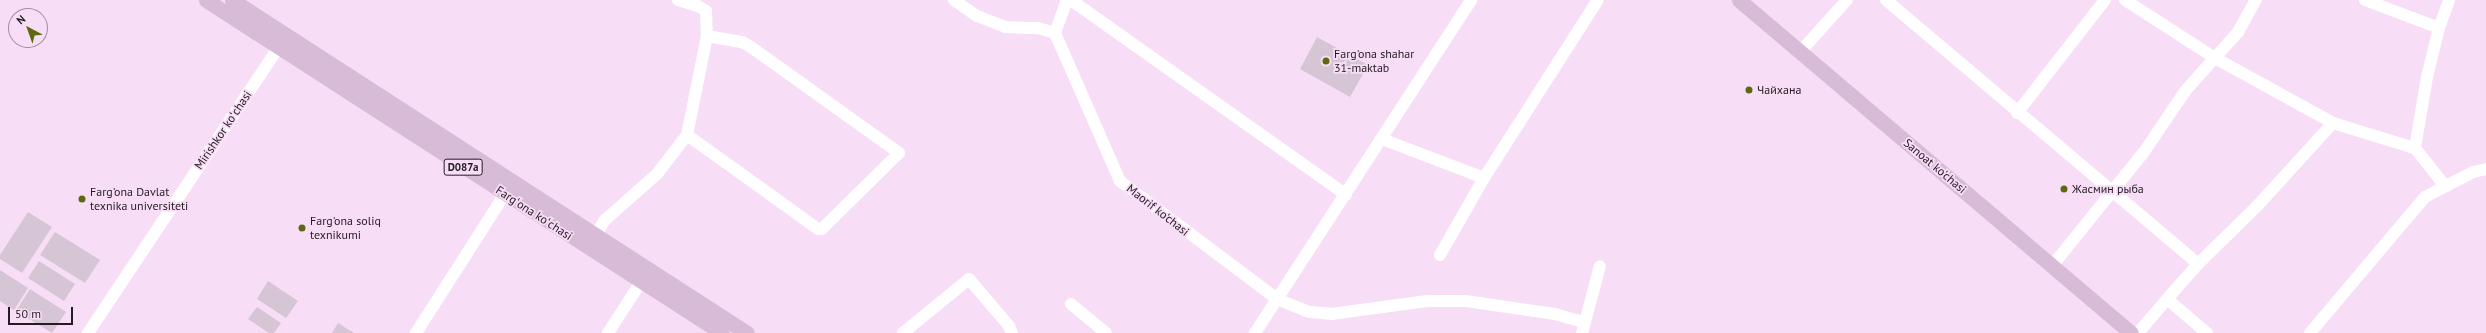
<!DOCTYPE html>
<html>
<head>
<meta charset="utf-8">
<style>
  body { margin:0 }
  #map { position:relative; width:2486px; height:333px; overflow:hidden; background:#f7ddf6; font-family:"PT Sans",sans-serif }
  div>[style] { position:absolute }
  .green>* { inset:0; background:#d6c6d5 }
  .minor>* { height:12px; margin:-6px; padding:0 6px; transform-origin:6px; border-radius:6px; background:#fff }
  .major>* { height:15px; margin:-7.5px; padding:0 7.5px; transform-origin:7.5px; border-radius:7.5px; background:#d8bbd7 }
  .dots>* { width:11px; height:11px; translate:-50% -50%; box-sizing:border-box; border:2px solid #f7ddf6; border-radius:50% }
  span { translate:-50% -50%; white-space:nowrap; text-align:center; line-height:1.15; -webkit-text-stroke:3.5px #f7ddf6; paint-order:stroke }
  .shield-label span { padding:1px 3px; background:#f7ddf6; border:1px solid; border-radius:3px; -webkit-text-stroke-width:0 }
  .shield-label { font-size:11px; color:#241b23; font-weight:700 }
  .poi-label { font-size:12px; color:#241b23 }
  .left { translate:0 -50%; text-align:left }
  .street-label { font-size:12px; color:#241b23 }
  .north { position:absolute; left:8px; top:8px; width:40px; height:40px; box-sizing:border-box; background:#f7ddf6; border:1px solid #a38fa2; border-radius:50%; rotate:319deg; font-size:11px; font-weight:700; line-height:16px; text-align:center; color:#241b23 }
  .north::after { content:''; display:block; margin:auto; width:14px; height:18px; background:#5d690f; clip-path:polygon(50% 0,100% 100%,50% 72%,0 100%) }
  .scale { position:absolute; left:8px; top:307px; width:65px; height:18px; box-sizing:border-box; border:2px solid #241b23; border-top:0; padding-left:5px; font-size:12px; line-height:14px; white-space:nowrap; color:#241b23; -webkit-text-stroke:3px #f7ddf6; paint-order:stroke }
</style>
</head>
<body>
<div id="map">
  <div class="green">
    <div style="clip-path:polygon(1317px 37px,1368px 65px,1350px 97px,1300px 69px)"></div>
    <div style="clip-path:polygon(28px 212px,52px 227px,22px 273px,0 259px,0 255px)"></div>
    <div style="clip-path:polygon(55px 232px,100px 260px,85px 283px,40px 255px)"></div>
    <div style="clip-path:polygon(39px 261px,75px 284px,64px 301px,28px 278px)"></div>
    <div style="clip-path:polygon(0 270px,28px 288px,14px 310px,0 301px)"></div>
    <div style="clip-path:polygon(268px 281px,298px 301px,286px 318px,257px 299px)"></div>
    <div style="clip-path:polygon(30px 289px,66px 312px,52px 333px,16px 311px)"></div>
    <div style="clip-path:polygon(257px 307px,281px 323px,274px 333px,269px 333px,248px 319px)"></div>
    <div style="clip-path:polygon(338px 323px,354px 333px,332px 333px)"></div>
  </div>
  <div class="minor">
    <div style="left:678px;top:0;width:21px;rotate:17deg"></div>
    <div style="left:698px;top:6px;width:9px;rotate:32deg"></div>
    <div style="left:706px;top:11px;width:25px;rotate:88deg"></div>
    <div style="left:954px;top:0;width:28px;rotate:35deg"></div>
    <div style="left:977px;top:16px;width:30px;rotate:21deg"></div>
    <div style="left:1005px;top:27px;width:33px;rotate:2deg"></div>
    <div style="left:1038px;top:28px;width:18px;rotate:16deg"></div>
    <div style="left:1067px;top:0;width:35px;rotate:110deg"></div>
    <div style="left:1055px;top:33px;width:162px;rotate:66.3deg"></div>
    <div style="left:1120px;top:181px;width:196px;rotate:36.9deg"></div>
    <div style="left:1277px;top:299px;width:35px;rotate:22deg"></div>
    <div style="left:1310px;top:312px;width:21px;rotate:5deg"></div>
    <div style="left:1331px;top:314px;width:97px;rotate:-7.7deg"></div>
    <div style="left:1427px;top:301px;width:39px"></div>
    <div style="left:1466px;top:301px;width:90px;rotate:8.3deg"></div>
    <div style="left:1555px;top:314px;width:29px;rotate:16deg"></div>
    <div style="left:1071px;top:0;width:337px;rotate:35.3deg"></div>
    <div style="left:1886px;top:0;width:409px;rotate:40.2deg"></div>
    <div style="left:2125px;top:0;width:107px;rotate:32.8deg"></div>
    <div style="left:2215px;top:58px;width:135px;rotate:28.8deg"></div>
    <div style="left:2365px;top:0;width:79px;rotate:20.7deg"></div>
    <div style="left:1800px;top:52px;width:70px;rotate:-47.9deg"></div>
    <div style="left:2017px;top:113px;width:143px;rotate:-52.1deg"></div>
    <div style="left:1382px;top:139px;width:109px;rotate:20.9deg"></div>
    <div style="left:2445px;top:186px;width:48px;rotate:-128.3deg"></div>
    <div style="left:2415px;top:148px;width:72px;rotate:-80.4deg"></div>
    <div style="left:2427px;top:77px;width:50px;rotate:-76.2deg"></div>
    <div style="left:2439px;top:28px;width:30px;rotate:-70deg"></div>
    <div style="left:591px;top:242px;width:26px;rotate:-58deg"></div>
    <div style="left:605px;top:220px;width:69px;rotate:-41.5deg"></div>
    <div style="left:657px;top:174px;width:49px;rotate:-52.4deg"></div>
    <div style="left:687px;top:135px;width:101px;rotate:-78.6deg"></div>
    <div style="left:707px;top:36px;width:36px;rotate:10deg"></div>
    <div style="left:742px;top:42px;width:10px;rotate:29deg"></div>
    <div style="left:751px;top:47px;width:182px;rotate:35.6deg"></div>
    <div style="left:899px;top:153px;width:108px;rotate:135.4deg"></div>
    <div style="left:822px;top:229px;width:4px;rotate:180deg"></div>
    <div style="left:818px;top:229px;width:161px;rotate:-144.3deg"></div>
    <div style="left:1440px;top:255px;width:89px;rotate:-60.3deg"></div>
    <div style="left:1484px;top:178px;width:211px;rotate:-57.4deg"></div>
    <div style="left:2052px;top:266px;width:146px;rotate:-51.1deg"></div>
    <div style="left:2144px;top:152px;width:75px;rotate:-55.9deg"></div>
    <div style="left:2186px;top:90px;width:78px;rotate:-48.1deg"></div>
    <div style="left:2238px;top:32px;width:37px;rotate:-61deg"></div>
    <div style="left:1071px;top:304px;width:45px;rotate:39.6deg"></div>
    <div style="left:88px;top:333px;width:344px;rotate:-56.3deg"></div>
    <div style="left:416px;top:333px;width:165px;rotate:-57.4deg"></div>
    <div style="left:608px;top:333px;width:61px;rotate:-57.1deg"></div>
    <div style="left:903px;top:333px;width:85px;rotate:-39.3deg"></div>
    <div style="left:969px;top:279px;width:62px;rotate:49.6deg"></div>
    <div style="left:1009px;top:326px;width:8px;rotate:67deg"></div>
    <div style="left:1255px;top:333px;width:397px;rotate:-57deg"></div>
    <div style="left:1582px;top:333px;width:69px;rotate:-75deg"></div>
    <div style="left:2138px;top:333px;width:45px;rotate:-49.5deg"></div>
    <div style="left:2207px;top:333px;width:52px;rotate:-139.6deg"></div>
    <div style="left:2167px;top:299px;width:47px;rotate:-48.5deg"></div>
    <div style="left:2198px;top:264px;width:86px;rotate:-44.5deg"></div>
    <div style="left:2259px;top:204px;width:110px;rotate:-47.6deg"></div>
    <div style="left:2333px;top:123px;width:86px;rotate:17deg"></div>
    <div style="left:2310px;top:333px;width:178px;rotate:-49.8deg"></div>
    <div style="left:2425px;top:197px;width:54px;rotate:-27.5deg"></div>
    <div style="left:2473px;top:172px;width:13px;rotate:-13deg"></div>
  </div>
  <div class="major">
    <div style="left:206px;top:0;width:614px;rotate:32.84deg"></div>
    <div style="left:232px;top:0;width:613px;rotate:32.89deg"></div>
    <div style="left:1739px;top:0;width:514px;rotate:40.35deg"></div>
  </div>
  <div class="dots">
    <div style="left:1326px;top:61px;background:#5d690f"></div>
    <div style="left:1749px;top:90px;background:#5d690f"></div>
    <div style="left:2064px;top:189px;background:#5d690f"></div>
    <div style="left:82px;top:199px;background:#5d690f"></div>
    <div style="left:302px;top:228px;background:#5d690f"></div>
  </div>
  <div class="shield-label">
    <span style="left:463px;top:167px">D087a</span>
  </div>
  <div class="poi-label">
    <span class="left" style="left:1334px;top:61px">Farg'ona shahar<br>31-maktab</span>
    <span class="left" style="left:1757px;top:90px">Чайхана</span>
    <span class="left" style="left:2072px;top:189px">Жасмин рыба</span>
    <span class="left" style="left:90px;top:199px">Farg'ona Davlat<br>texnika universiteti</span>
    <span class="left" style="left:310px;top:228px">Farg'ona soliq<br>texnikumi</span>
  </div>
  <div class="street-label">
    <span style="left:223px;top:130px;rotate:-56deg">Mirishkor koʻchasi</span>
    <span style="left:1935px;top:166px;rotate:40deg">Sanoat ko'chasi</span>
    <span style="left:1158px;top:210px;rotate:38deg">Maorif ko'chasi</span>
    <span style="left:534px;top:213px;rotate:33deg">Fargʻona koʻchasi</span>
  </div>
  <div class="north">N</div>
  <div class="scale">50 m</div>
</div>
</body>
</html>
